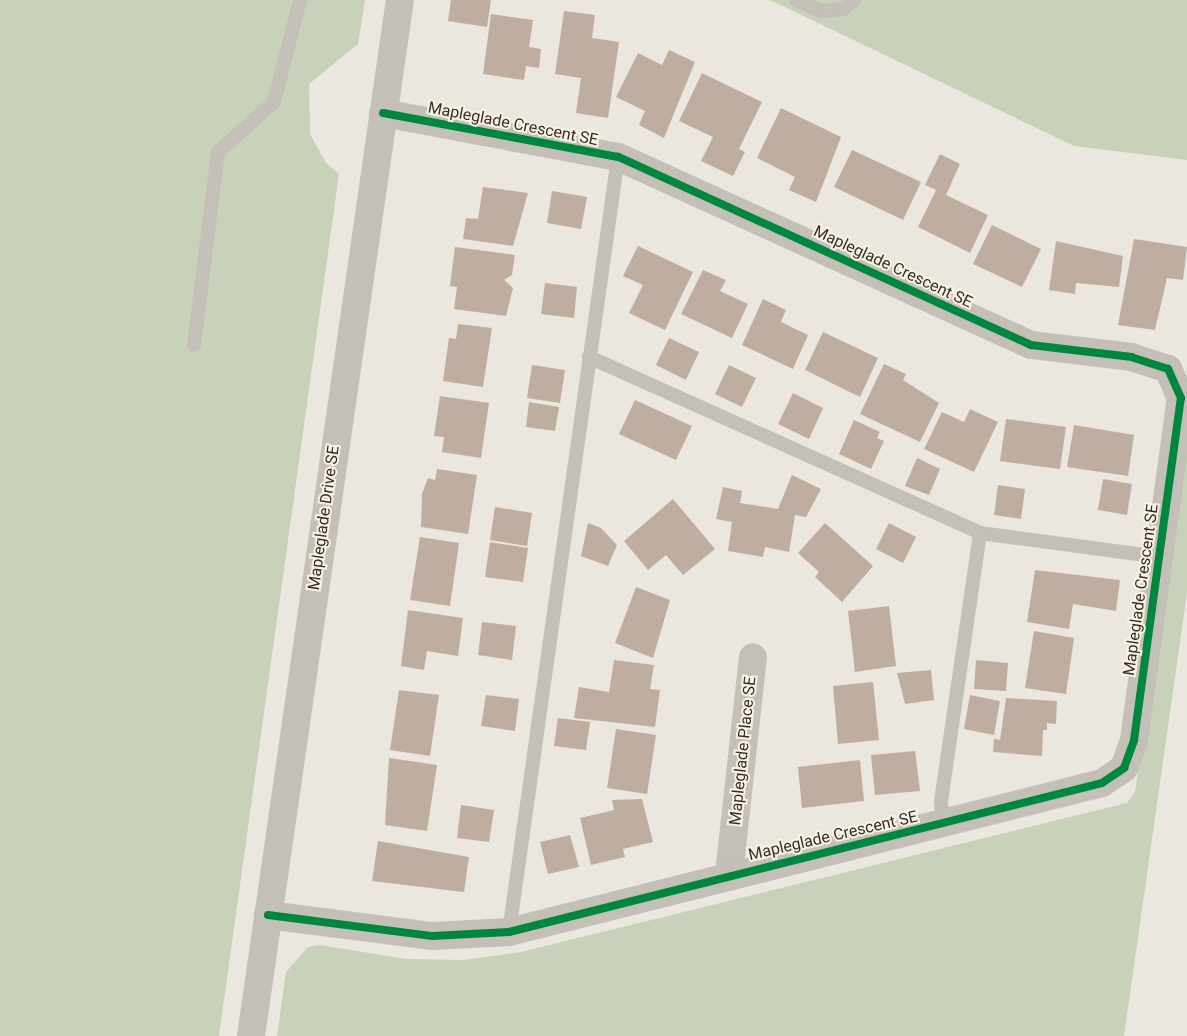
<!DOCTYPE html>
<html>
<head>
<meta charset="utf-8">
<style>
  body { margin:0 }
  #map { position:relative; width:1187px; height:1036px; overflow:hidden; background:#ebe7de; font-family:Roboto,sans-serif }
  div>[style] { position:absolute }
  .green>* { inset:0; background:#c8d2b8 }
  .building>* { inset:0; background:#bfae9f }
  .lane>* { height:14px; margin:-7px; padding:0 7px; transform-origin:7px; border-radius:7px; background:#c4bfb7 }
  .street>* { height:28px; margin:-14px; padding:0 14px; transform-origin:14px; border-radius:14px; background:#c4bfb7 }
  .cycleway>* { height:8px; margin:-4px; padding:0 4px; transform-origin:4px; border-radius:4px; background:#00873e }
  span { translate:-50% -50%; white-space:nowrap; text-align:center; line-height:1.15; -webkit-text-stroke:4px #f9f3e4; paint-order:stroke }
  .street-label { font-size:16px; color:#342d26 }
</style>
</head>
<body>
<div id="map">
  <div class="green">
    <div style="clip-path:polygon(0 0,365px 0,358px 44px,309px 84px,310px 134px,326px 163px,339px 174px,219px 1036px,0 1036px)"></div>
    <div style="clip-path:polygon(770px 0,1187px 0,1187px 160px,1074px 146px)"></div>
    <div style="clip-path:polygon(1187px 442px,1187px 593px,1124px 1036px,277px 1036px,286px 972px,308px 947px,320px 945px,406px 959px,464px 960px,521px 952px,1127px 803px,1135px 792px)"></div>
  </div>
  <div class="building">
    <div style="clip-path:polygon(451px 0,491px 0,487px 27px,448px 21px)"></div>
    <div style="clip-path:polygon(564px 11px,595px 15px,592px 38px,619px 42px,608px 118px,576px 113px,581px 78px,555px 74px)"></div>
    <div style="clip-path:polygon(491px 14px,533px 20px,529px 47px,541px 49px,539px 68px,526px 66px,524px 80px,483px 74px)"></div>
    <div style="clip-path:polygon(669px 50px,695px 62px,664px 138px,639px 125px,645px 111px,616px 97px,638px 53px,662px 65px)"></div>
    <div style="clip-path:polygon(702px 73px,762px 102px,739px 149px,745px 152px,733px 176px,701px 161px,713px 137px,679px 121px)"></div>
    <div style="clip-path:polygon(781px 108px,841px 137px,816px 202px,789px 190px,795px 177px,757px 158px)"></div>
    <div style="clip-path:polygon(852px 150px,921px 182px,903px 220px,834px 187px)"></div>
    <div style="clip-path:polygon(940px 154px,960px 164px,946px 195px,988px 215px,970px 253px,918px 227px,936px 190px,925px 185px)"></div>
    <div style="clip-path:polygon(483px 187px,528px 193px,513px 246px,463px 239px,466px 218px,478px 219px)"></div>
    <div style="clip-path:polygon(552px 191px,587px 197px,581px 229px,547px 223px)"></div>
    <div style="clip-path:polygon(992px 225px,1041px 249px,1022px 287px,973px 264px)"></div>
    <div style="clip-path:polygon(1134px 239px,1187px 247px,1183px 280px,1167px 278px,1155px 330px,1118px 325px)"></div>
    <div style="clip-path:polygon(1056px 241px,1123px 256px,1119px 287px,1076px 283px,1075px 294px,1049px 290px)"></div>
    <div style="clip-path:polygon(638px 246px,693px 272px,665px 330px,629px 313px,643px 285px,623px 276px)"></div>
    <div style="clip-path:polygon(455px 247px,515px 255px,512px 275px,504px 280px,513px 288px,506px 316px,454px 309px,457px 287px,450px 286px)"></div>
    <div style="clip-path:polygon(703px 270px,726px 280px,720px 291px,748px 304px,732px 338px,681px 314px)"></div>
    <div style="clip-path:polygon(545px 283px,577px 287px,574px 318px,541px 314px)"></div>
    <div style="clip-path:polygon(763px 299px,786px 310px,781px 322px,808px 335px,793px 369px,742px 345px)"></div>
    <div style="clip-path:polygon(458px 324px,492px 328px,483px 387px,443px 381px,449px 338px,456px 339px)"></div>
    <div style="clip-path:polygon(823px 332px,878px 358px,860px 397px,805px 370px)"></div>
    <div style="clip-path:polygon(669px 338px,699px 352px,686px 380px,656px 365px)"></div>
    <div style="clip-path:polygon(884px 364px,906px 374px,903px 380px,939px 403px,920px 442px,860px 414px)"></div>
    <div style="clip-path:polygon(532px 365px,565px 370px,560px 403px,527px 398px)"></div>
    <div style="clip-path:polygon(729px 365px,756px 378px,742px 407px,715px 394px)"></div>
    <div style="clip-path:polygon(793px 393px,823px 408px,809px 439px,778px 424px)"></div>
    <div style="clip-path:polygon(440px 396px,489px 403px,481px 458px,442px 452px,444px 437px,434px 436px)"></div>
    <div style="clip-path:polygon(635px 400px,692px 426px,676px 460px,619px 434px)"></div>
    <div style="clip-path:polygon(529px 402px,559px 407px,555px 431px,526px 427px)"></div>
    <div style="clip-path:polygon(970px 409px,998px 422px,974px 472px,924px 449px,942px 412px,964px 422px)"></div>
    <div style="clip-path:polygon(1006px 419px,1066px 427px,1060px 469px,1000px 461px)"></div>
    <div style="clip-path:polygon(854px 420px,880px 432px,877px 438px,884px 441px,871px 469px,839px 454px)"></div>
    <div style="clip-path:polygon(1074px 425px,1134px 435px,1128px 476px,1067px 467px)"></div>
    <div style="clip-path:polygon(917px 458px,940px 469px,929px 495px,905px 486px)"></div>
    <div style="clip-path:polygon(437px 469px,477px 475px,468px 534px,421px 527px,422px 494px,428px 478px,435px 480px)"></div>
    <div style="clip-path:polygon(792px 475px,821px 489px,806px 517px,795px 515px,789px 552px,765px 547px,763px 557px,728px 551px,732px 522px,716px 519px,723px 487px,742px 491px,740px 503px,778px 509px)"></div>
    <div style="clip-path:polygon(1103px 479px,1132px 484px,1127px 515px,1098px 510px)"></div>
    <div style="clip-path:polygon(998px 485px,1025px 489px,1021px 519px,994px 515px)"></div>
    <div style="clip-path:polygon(673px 499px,715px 549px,683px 575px,666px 555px,648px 570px,624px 541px)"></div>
    <div style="clip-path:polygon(495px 507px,532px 513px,527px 546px,490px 540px)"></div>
    <div style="clip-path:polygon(588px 523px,601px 528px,617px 545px,608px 566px,581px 556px)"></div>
    <div style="clip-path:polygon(825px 523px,873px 566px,842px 602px,815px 577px,819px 572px,798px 553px)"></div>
    <div style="clip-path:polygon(889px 523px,916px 537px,903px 563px,876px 549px)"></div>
    <div style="clip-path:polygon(420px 537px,459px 543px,450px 606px,410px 600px)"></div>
    <div style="clip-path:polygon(490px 542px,528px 548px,523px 582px,485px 577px)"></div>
    <div style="clip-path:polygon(1035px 570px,1120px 580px,1116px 611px,1073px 604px,1069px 629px,1027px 622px)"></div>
    <div style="clip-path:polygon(636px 587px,670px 600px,653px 658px,615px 643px)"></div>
    <div style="clip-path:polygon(889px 606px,896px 666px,855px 672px,848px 611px)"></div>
    <div style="clip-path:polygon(408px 610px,463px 618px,458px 656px,427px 651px,424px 670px,401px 666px)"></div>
    <div style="clip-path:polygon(482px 622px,516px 626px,512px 660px,478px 655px)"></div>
    <div style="clip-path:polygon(1034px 631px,1074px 638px,1066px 694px,1025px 688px)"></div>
    <div style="clip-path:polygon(614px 660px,654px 665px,650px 689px,660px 690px,655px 727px,574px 718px,579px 687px,609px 692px)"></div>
    <div style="clip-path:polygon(976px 660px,1008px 663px,1006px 691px,974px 689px)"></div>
    <div style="clip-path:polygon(931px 670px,934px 700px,905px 704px,897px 673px)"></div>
    <div style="clip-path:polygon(873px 682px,879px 740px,838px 744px,833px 686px)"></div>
    <div style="clip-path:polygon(399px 690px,439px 695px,430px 756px,390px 750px)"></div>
    <div style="clip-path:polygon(486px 695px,519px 699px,515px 731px,481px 726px)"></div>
    <div style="clip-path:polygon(970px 695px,1000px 701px,994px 735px,964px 729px)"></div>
    <div style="clip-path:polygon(1006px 698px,1057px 701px,1056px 724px,1047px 723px,1047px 730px,1043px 730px,1042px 756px,993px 752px,994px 739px,1000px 740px)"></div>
    <div style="clip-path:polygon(558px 718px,590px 722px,586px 750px,554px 746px)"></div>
    <div style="clip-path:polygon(616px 729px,656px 735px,647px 794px,607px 788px)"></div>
    <div style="clip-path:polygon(915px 751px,920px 791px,875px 795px,871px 755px)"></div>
    <div style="clip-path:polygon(389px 758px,437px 765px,427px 831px,385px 825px)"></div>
    <div style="clip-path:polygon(860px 760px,864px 801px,802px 808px,798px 767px)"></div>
    <div style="clip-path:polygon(642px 799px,653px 842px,623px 849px,625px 857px,591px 865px,580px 818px,614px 810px,612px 800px)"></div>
    <div style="clip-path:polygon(461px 805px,494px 810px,489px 842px,457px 838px)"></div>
    <div style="clip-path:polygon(570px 835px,579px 867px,548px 874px,540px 842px)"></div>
    <div style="clip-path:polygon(378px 841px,469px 857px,464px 892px,372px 881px)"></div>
  </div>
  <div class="lane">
    <div style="left:796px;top:0;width:27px;rotate:24deg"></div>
    <div style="left:821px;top:11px;width:22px;rotate:-5deg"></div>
    <div style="left:843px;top:9px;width:14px;rotate:-39deg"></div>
    <div style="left:194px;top:345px;width:194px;rotate:-82.9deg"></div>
    <div style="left:218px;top:152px;width:75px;rotate:-41.8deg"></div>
    <div style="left:274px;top:102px;width:105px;rotate:-75.7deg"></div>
    <div style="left:589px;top:357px;width:429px;rotate:24.2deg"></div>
    <div style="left:980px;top:533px;width:181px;rotate:7.6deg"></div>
    <div style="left:943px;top:825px;width:24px;rotate:-95deg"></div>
    <div style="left:941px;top:801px;width:271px;rotate:-81.7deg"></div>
    <div style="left:509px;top:932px;width:783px;rotate:-81.99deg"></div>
  </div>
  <div class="street">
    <div style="left:729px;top:874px;width:218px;rotate:-83.7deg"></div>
    <div style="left:268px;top:915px;width:166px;rotate:7.3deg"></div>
    <div style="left:433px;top:936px;width:76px;rotate:-3deg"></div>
    <div style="left:509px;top:932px;width:611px;rotate:-14.1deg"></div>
    <div style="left:1102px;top:783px;width:27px;rotate:-34deg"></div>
    <div style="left:1124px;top:768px;width:30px;rotate:-70deg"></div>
    <div style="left:1134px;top:740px;width:345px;rotate:-82.2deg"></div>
    <div style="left:1181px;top:398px;width:32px;rotate:-114deg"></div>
    <div style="left:1168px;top:369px;width:38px;rotate:-162deg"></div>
    <div style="left:1132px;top:357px;width:102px;rotate:-173.2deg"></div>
    <div style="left:1031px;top:345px;width:454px;rotate:-155.5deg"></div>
    <div style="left:618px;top:157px;width:239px;rotate:-169.4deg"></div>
    <div style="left:251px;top:1036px;width:1047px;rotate:-81.82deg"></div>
  </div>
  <div class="cycleway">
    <div style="left:268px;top:915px;width:166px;rotate:7.3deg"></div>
    <div style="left:433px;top:936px;width:76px;rotate:-3deg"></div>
    <div style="left:509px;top:932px;width:611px;rotate:-14.1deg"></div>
    <div style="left:1102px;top:783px;width:27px;rotate:-34deg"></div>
    <div style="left:1124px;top:768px;width:30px;rotate:-70deg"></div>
    <div style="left:1134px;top:740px;width:345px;rotate:-82.2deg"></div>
    <div style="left:1181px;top:398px;width:32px;rotate:-114deg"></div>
    <div style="left:1168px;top:369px;width:38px;rotate:-162deg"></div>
    <div style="left:1132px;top:357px;width:102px;rotate:-173.2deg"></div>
    <div style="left:1031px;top:345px;width:454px;rotate:-155.5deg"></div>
    <div style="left:618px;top:157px;width:239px;rotate:-169.4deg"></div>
  </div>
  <div class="street-label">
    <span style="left:513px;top:124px;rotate:11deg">Mapleglade Crescent SE</span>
    <span style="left:893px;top:267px;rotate:25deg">Mapleglade Crescent SE</span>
    <span style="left:324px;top:518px;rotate:-82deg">Mapleglade Drive SE</span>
    <span style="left:1141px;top:590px;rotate:-82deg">Mapleglade Crescent SE</span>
    <span style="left:743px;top:751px;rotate:-84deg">Mapleglade Place SE</span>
    <span style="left:833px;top:836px;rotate:-13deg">Mapleglade Crescent SE</span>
  </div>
</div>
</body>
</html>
